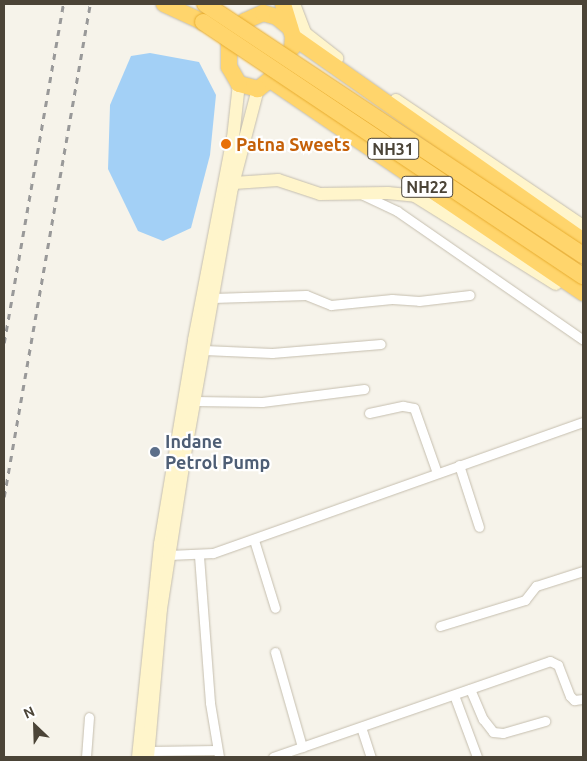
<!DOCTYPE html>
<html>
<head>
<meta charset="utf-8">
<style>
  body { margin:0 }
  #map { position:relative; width:587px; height:761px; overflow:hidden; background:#f6f3ea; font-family:Ubuntu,sans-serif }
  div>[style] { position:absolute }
  .water>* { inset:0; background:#a3d0f6 }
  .roads { filter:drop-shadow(0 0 1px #c5beae) drop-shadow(0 0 1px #c5beae) }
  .street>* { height:9px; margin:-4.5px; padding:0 4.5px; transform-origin:4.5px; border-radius:4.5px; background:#fff }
  .secondary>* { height:12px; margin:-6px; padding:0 6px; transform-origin:6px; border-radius:6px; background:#fff5cb }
  .highway>* { height:16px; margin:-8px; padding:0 8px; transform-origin:8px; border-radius:8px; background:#ffd56c }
  .rail>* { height:2.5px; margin-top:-1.25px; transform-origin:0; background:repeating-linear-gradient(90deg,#999 0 6px,transparent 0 12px) }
  .bridges { filter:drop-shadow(0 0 1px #e9ae31) drop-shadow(0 0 1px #e9ae31) }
  .highway-bridge>* { height:16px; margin:-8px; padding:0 8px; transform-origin:8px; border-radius:8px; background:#ffd56c }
  .dots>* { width:14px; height:14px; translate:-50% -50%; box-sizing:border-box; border:2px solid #fff; border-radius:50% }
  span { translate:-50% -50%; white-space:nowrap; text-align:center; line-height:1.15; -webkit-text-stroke:4.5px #fff; paint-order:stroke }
  .shield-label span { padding:1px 4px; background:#fff; border:1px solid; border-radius:4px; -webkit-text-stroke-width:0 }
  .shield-label { font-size:16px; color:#4b4437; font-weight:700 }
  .food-label { font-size:18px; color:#c56008; font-weight:700 }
  .left { translate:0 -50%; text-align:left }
  .service-label { font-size:18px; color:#4e5e75; font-weight:700 }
  .frame { position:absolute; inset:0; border:5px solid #4b4437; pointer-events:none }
  .north { position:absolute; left:10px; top:701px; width:50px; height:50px; -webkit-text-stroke:4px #fff; paint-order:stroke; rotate:336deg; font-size:14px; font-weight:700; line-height:20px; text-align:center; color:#4b4437 }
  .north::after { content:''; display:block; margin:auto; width:18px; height:22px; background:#4b4437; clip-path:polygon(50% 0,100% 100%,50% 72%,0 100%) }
</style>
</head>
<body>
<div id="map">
  <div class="water">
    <div style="clip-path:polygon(150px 53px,199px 62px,216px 95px,210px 155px,191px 228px,163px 241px,138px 231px,108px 169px,110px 105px,131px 56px)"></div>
  </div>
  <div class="roads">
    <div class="street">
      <div style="left:363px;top:195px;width:38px;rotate:25deg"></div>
      <div style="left:397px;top:211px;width:226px;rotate:34.7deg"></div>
      <div style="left:213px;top:298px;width:93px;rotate:-1.8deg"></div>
      <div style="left:306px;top:295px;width:27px;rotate:22deg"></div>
      <div style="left:331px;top:305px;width:61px;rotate:-5.6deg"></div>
      <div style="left:392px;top:299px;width:27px;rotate:4deg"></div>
      <div style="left:419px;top:301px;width:51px;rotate:-6.7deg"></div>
      <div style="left:204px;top:350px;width:68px;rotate:2.5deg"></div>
      <div style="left:272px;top:353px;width:109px;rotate:-4.7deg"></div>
      <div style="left:194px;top:401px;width:68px;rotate:0.8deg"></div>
      <div style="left:262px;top:402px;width:103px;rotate:-7.3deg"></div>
      <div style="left:369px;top:413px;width:35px;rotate:-12deg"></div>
      <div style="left:403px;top:406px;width:11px;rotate:10deg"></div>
      <div style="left:414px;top:408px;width:69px;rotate:70.5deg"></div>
      <div style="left:459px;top:465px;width:65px;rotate:72.1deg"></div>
      <div style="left:254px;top:540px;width:71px;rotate:72.8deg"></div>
      <div style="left:169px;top:555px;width:44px;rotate:-2.6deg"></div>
      <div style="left:213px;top:553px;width:393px;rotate:-19.5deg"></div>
      <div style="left:199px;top:556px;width:147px;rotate:85.7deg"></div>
      <div style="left:210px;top:703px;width:55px;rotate:80.5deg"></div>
      <div style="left:440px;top:626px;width:89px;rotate:-17deg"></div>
      <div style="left:525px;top:600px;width:18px;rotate:-52deg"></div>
      <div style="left:536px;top:586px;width:49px;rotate:-17.7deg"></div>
      <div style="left:275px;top:652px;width:99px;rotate:74.1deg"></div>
      <div style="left:470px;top:689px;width:33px;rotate:67deg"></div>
      <div style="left:483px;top:719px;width:16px;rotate:52deg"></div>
      <div style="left:493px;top:732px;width:10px;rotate:6deg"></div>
      <div style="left:503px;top:733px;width:44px;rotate:-15.9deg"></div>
      <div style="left:454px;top:695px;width:66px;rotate:69.6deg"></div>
      <div style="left:361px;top:727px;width:32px;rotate:72deg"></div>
      <div style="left:149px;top:751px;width:68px;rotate:-0.8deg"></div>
      <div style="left:86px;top:757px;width:40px;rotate:-85.7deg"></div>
      <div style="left:273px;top:757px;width:293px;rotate:-19.1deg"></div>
      <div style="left:550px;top:661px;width:9px;rotate:27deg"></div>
      <div style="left:558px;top:665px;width:33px;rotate:69deg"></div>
      <div style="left:570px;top:696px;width:6px;rotate:45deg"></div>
      <div style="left:574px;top:700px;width:9px;rotate:-6deg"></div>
    </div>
    <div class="secondary">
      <div style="left:294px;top:4px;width:31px;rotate:69deg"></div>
      <div style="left:305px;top:33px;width:41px;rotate:38deg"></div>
      <div style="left:396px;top:100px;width:225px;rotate:34deg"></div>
      <div style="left:234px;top:183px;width:44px;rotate:-3.9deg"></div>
      <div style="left:278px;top:180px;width:44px;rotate:18.4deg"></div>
      <div style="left:320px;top:194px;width:68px;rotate:-0.8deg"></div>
      <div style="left:388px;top:193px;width:27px;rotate:6deg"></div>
      <div style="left:415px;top:196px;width:166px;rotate:32deg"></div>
      <div style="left:138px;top:757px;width:214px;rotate:-84.1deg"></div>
      <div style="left:160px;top:544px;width:207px;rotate:-80.5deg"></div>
      <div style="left:194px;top:340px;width:206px;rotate:-79.1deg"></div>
      <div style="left:233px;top:138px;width:54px;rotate:-83.7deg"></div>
      <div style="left:148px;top:757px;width:149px;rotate:-85deg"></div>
      <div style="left:161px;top:609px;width:157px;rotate:-81.2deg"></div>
      <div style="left:185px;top:454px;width:270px;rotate:-80deg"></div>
      <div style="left:232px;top:188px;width:102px;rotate:-75.3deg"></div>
    </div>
    <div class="highway">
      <div style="left:164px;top:4px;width:43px;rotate:24.8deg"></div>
      <div style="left:283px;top:4px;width:34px;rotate:73deg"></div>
      <div style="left:293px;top:37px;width:11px;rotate:95deg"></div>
      <div style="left:293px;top:37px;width:355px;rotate:35.1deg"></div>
      <div style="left:278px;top:73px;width:26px;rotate:141deg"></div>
      <div style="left:258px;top:89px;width:20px;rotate:-165deg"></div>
      <div style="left:239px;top:84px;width:20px;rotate:-120deg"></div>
      <div style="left:229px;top:67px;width:23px;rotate:-90deg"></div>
      <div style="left:229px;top:44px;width:28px;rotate:-55deg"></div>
      <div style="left:245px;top:21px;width:20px;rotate:-24deg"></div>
      <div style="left:263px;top:13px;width:15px;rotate:16deg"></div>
      <div style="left:277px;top:17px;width:17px;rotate:40deg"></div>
      <div style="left:270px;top:80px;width:379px;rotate:34.2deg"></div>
    </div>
  </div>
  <div class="rail">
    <div style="left:4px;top:343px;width:344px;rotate:-80.1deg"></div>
    <div style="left:4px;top:497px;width:500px;rotate:-80.1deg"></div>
  </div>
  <div class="bridges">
    <div class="highway-bridge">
      <div style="left:205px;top:4px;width:454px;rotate:33.6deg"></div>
      <div style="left:203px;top:22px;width:457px;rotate:33.8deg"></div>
    </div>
  </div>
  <div class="dots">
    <div style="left:226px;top:144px;background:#e8710a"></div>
    <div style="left:155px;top:452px;background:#5c6f8a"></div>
  </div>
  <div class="shield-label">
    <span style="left:393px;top:149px">NH31</span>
    <span style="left:427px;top:187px">NH22</span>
  </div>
  <div class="food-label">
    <span class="left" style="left:236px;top:144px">Patna Sweets</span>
  </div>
  <div class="service-label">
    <span class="left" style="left:165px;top:452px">Indane<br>Petrol Pump</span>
  </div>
  <div class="frame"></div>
  <div class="north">N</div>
</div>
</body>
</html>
